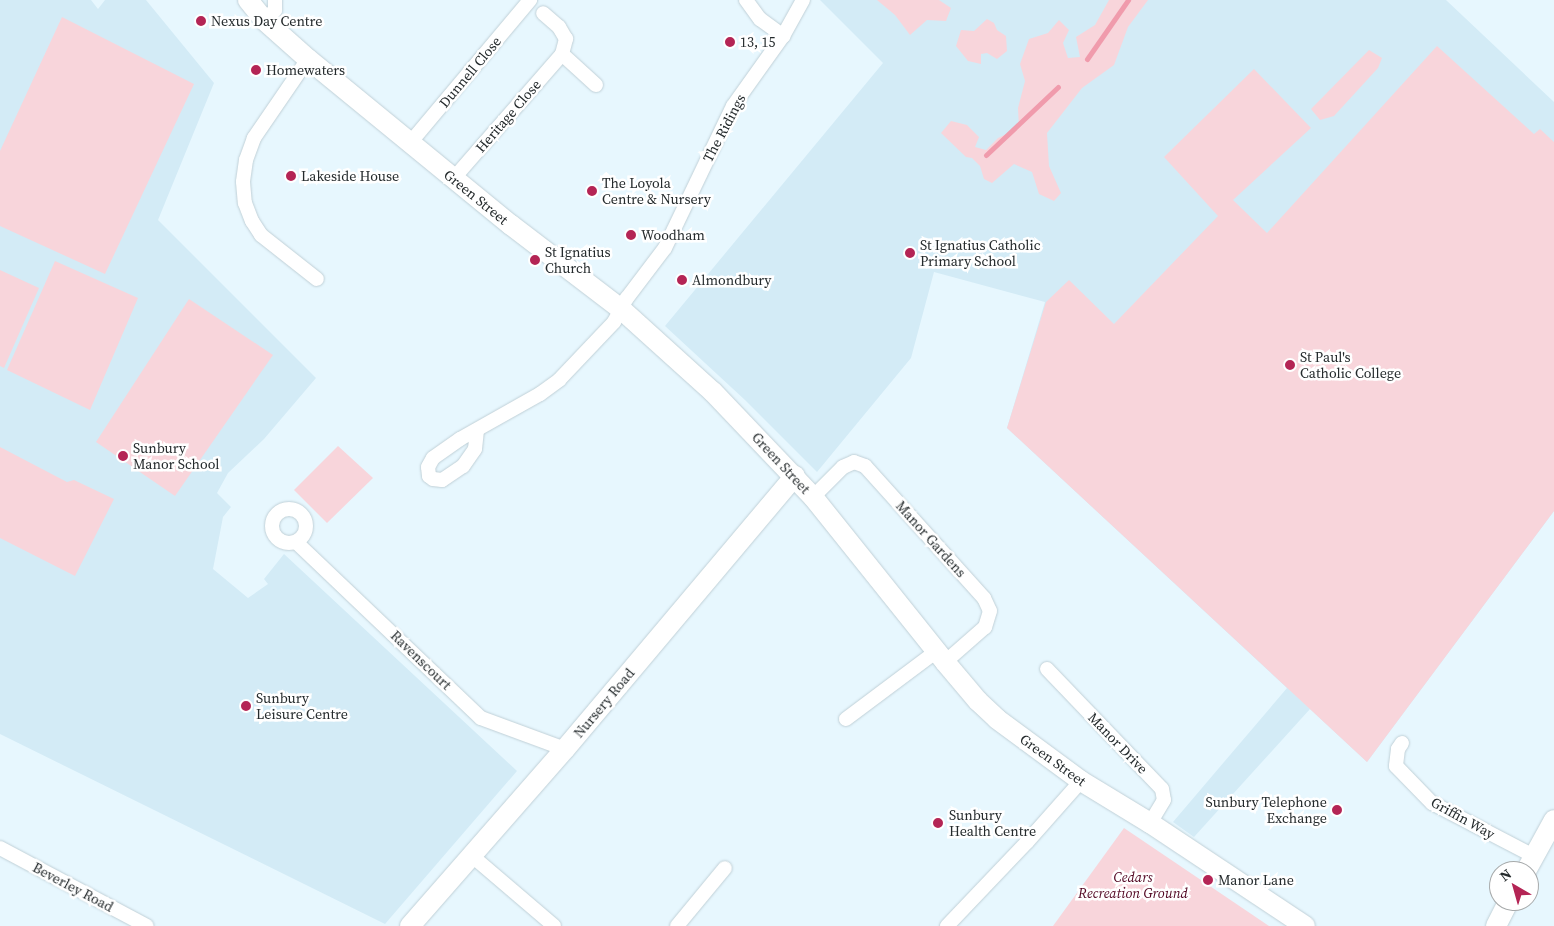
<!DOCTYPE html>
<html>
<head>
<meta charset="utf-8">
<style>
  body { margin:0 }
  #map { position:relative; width:1554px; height:926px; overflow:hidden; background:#e7f7fe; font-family:"Source Serif 4",serif }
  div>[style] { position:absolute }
  .built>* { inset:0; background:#d3ebf6 }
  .green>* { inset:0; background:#f8d5db }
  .stream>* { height:5px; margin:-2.5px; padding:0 2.5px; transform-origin:2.5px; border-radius:2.5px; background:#f09bac }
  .roads { filter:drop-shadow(0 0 1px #c0d0d7) drop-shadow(0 0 1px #c0d0d7) }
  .street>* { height:14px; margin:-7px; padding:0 7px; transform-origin:7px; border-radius:7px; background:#fff }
  .street>.ring { margin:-7px; padding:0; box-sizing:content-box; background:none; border:14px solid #fff; border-radius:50% }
  .secondary>* { height:20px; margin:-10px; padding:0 10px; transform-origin:10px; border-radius:10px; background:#fff }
  .dots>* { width:14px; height:14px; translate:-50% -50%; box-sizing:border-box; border:2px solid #fff; border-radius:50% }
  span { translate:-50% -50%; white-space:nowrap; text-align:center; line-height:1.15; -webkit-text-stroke:5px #fff; paint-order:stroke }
  .poi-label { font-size:14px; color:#242a2c }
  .left { translate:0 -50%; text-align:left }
  .right { translate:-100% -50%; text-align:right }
  .street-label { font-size:14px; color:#242a2c }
  .park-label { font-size:14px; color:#500420; font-style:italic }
  .north { position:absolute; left:1489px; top:861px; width:50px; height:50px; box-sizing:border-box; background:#fff; border:1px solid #a7aaab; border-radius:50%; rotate:322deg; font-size:14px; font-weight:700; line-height:20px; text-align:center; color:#242a2c }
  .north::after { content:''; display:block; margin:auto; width:18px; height:22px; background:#b42555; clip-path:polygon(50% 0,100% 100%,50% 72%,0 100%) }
</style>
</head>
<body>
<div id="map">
  <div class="built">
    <div style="clip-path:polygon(0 0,91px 0,98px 9px,105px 0,146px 0,214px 83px,158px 220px,316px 378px,264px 439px,228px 473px,217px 493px,231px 507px,223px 517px,213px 569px,248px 598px,268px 584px,264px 579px,284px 554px,517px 771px,385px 924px,0 734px)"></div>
    <div style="clip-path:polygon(820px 0,1446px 0,1554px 102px,1554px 511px,1367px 762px,1310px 709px,1194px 837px,1173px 822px,1287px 688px,1007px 428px,1045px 302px,934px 272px,911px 358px,817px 472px,745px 400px,665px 326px,883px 63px)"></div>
  </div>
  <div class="green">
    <div style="clip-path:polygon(877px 0,939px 0,951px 8px,946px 21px,927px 20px,910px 35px,895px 15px)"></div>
    <div style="clip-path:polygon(1109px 0,1148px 0,1128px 27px,1114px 65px,1082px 88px,1047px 133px,1049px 166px,1061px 193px,1054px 201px,1039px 194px,1032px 172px,1014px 164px,992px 183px,984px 179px,980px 166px,972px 158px,966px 157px,941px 133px,951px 121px,967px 125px,979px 137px,975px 147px,986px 150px,998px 138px,1019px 128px,1018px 108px,1025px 81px,1020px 64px,1029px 39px,1048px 33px,1059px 20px,1069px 30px,1063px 43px,1068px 58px,1080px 57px,1076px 37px,1095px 25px)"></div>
    <div style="clip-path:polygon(62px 17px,194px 84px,105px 274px,0 226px,0 151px)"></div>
    <div style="clip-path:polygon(987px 19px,994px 23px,997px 30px,1006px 36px,1007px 51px,997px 59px,987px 53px,981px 54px,981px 64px,968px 61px,956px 46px,961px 30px,974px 31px)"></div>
    <div style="clip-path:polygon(1437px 46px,1534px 134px,1540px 129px,1554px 142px,1554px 511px,1367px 762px,1007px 428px,1046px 302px,1069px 280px,1114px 324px,1218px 216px,1164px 157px,1254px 69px,1311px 128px,1233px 200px,1267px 233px)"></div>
    <div style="clip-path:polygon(1369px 50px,1382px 58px,1378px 68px,1334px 116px,1320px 120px,1311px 109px)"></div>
    <div style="clip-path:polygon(55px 261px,138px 298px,90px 410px,7px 370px)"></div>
    <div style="clip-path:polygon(0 270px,39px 288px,4px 368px,0 366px)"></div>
    <div style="clip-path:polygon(189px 299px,273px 355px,175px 496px,96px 442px)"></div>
    <div style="clip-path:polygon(338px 446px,373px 478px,327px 523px,294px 490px)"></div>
    <div style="clip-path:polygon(0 447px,67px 482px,74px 480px,114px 499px,75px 576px,0 538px)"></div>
    <div style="clip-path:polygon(1124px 828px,1269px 926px,1053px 926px)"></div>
  </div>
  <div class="stream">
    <div style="left:1087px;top:59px;width:72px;rotate:-55.2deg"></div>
    <div style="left:986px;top:155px;width:99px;rotate:-43.4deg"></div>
  </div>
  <div class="roads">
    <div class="street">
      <div style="left:746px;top:0;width:24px;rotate:54deg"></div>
      <div style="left:760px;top:19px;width:29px;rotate:36deg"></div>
      <div style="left:264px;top:20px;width:15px;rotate:-42deg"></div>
      <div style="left:275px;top:10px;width:10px;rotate:-90deg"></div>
      <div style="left:562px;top:54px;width:46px;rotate:42.4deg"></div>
      <div style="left:308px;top:59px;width:96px;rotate:124.4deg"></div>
      <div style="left:254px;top:138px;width:23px;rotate:110deg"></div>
      <div style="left:246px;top:160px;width:22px;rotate:98deg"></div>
      <div style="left:243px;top:182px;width:21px;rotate:85deg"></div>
      <div style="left:245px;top:203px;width:19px;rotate:69deg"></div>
      <div style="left:252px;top:221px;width:17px;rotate:57deg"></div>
      <div style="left:261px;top:235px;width:71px;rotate:38.2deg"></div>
      <div style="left:410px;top:143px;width:187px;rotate:-50deg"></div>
      <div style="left:454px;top:178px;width:164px;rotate:-48.9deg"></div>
      <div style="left:562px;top:54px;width:16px;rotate:-75deg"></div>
      <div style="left:566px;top:39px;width:14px;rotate:-120deg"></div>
      <div style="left:559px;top:27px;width:21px;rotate:-139deg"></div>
      <div style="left:477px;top:430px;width:19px;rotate:96deg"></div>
      <div style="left:475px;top:449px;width:21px;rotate:125deg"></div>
      <div style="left:463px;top:466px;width:25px;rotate:146deg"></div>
      <div style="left:442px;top:480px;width:9px;rotate:-174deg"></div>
      <div style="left:433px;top:479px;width:5px;rotate:-143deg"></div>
      <div style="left:429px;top:476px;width:9px;rotate:-96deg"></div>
      <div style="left:428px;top:467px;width:10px;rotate:-61deg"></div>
      <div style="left:433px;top:458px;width:33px;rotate:-35deg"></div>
      <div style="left:460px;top:439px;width:92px;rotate:-29.4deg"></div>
      <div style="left:540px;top:394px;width:24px;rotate:-36deg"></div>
      <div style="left:559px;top:380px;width:80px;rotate:-46.5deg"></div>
      <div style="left:614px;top:322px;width:27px;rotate:-62deg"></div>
      <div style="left:627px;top:298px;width:63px;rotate:-52.8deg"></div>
      <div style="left:665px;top:248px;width:157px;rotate:-64.4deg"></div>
      <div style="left:733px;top:106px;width:86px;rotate:-54.5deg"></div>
      <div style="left:783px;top:36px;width:41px;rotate:-60.9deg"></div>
      <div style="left:813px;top:497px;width:42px;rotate:-45deg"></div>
      <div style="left:843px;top:467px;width:12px;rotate:-24deg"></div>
      <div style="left:854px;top:462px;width:12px;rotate:20deg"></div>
      <div style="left:865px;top:466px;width:178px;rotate:48deg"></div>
      <div style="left:984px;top:598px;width:14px;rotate:65deg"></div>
      <div style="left:990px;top:611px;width:17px;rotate:107deg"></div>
      <div style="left:985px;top:627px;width:53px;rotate:138.8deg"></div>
      <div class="ring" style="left:272px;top:509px;width:20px;height:20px"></div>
      <div style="left:296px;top:542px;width:255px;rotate:43.6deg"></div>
      <div style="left:481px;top:718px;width:90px;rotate:20.3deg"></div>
      <div style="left:1047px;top:669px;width:166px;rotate:46.2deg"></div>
      <div style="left:1162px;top:789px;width:11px;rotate:80deg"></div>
      <div style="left:1164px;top:800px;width:27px;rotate:121deg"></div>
      <div style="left:846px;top:719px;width:114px;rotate:-36.8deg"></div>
      <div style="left:1402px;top:743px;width:7px;rotate:124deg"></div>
      <div style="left:1398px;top:749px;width:17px;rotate:97deg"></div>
      <div style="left:1396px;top:766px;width:52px;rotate:45.8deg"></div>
      <div style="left:1432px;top:803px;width:115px;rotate:27.5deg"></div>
      <div style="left:0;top:848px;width:166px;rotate:28deg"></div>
      <div style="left:471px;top:855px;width:109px;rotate:40.5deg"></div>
      <div style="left:677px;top:926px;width:75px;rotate:-50.4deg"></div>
      <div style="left:947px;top:926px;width:116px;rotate:-46.4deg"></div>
      <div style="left:1027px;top:842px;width:81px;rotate:-48.5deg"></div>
    </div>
    <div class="secondary">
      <div style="left:248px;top:0;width:26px;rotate:51deg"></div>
      <div style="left:264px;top:20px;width:59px;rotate:41.6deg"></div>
      <div style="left:308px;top:59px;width:262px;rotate:39.3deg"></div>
      <div style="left:511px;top:225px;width:138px;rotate:37.4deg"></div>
      <div style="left:621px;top:309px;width:124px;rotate:42.1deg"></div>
      <div style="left:713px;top:392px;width:145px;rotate:46.4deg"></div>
      <div style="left:813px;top:497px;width:211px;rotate:51.3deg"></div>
      <div style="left:945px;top:662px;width:51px;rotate:49.8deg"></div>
      <div style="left:978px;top:701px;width:26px;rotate:43deg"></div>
      <div style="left:997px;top:719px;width:104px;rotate:36.4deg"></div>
      <div style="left:1081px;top:781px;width:81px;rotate:31.3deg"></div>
      <div style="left:1150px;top:823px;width:186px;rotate:33.6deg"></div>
      <div style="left:1526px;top:871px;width:58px;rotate:-61.2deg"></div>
      <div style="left:410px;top:926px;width:235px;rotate:-48.8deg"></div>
      <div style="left:565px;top:749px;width:357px;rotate:-49.9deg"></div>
      <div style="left:1496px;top:926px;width:28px;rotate:-63deg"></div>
    </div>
  </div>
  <div class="dots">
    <div style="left:201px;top:21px;background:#b42555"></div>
    <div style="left:730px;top:42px;background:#b42555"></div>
    <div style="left:256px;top:70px;background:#b42555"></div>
    <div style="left:291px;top:176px;background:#b42555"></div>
    <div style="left:592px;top:191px;background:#b42555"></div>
    <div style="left:631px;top:235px;background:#b42555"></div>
    <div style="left:910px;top:253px;background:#b42555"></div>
    <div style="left:535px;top:260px;background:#b42555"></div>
    <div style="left:682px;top:280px;background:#b42555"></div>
    <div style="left:1290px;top:365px;background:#b42555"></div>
    <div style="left:123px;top:456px;background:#b42555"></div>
    <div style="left:246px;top:706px;background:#b42555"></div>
    <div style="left:1337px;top:810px;background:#b42555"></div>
    <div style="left:938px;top:823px;background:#b42555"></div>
    <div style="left:1208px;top:880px;background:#b42555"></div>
  </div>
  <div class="poi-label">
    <span class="left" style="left:211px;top:21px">Nexus Day Centre</span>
    <span class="left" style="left:740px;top:42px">13, 15</span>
    <span class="left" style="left:266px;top:70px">Homewaters</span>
    <span class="left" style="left:301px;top:176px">Lakeside House</span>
    <span class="left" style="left:602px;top:191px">The Loyola<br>Centre &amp; Nursery</span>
    <span class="left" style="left:641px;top:235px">Woodham</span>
    <span class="left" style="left:920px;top:253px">St Ignatius Catholic<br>Primary School</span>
    <span class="left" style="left:545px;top:260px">St Ignatius<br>Church</span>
    <span class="left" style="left:692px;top:280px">Almondbury</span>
    <span class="left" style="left:1300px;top:365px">St Paul's<br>Catholic College</span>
    <span class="left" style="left:133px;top:456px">Sunbury<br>Manor School</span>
    <span class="left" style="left:256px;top:706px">Sunbury<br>Leisure Centre</span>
    <span class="right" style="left:1327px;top:810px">Sunbury Telephone<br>Exchange</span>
    <span class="left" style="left:949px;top:823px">Sunbury<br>Health Centre</span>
    <span class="left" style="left:1218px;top:880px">Manor Lane</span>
  </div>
  <div class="street-label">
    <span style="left:470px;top:72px;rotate:-50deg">Dunnell Close</span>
    <span style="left:508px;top:116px;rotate:-49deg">Heritage Close</span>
    <span style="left:724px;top:128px;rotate:-62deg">The Ridings</span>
    <span style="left:476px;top:197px;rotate:39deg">Green Street</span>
    <span style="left:781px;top:463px;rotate:47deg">Green Street</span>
    <span style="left:931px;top:539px;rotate:48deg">Manor Gardens</span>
    <span style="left:421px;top:660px;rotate:44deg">Ravenscourt</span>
    <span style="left:604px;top:703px;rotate:-50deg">Nursery Road</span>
    <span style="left:1118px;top:743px;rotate:46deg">Manor Drive</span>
    <span style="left:1053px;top:760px;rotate:36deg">Green Street</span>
    <span style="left:1463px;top:818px;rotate:29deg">Griffin Way</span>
    <span style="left:73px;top:887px;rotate:28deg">Beverley Road</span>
  </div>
  <div class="park-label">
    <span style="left:1133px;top:885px">Cedars<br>Recreation Ground</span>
  </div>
  <div class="north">N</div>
</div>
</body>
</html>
